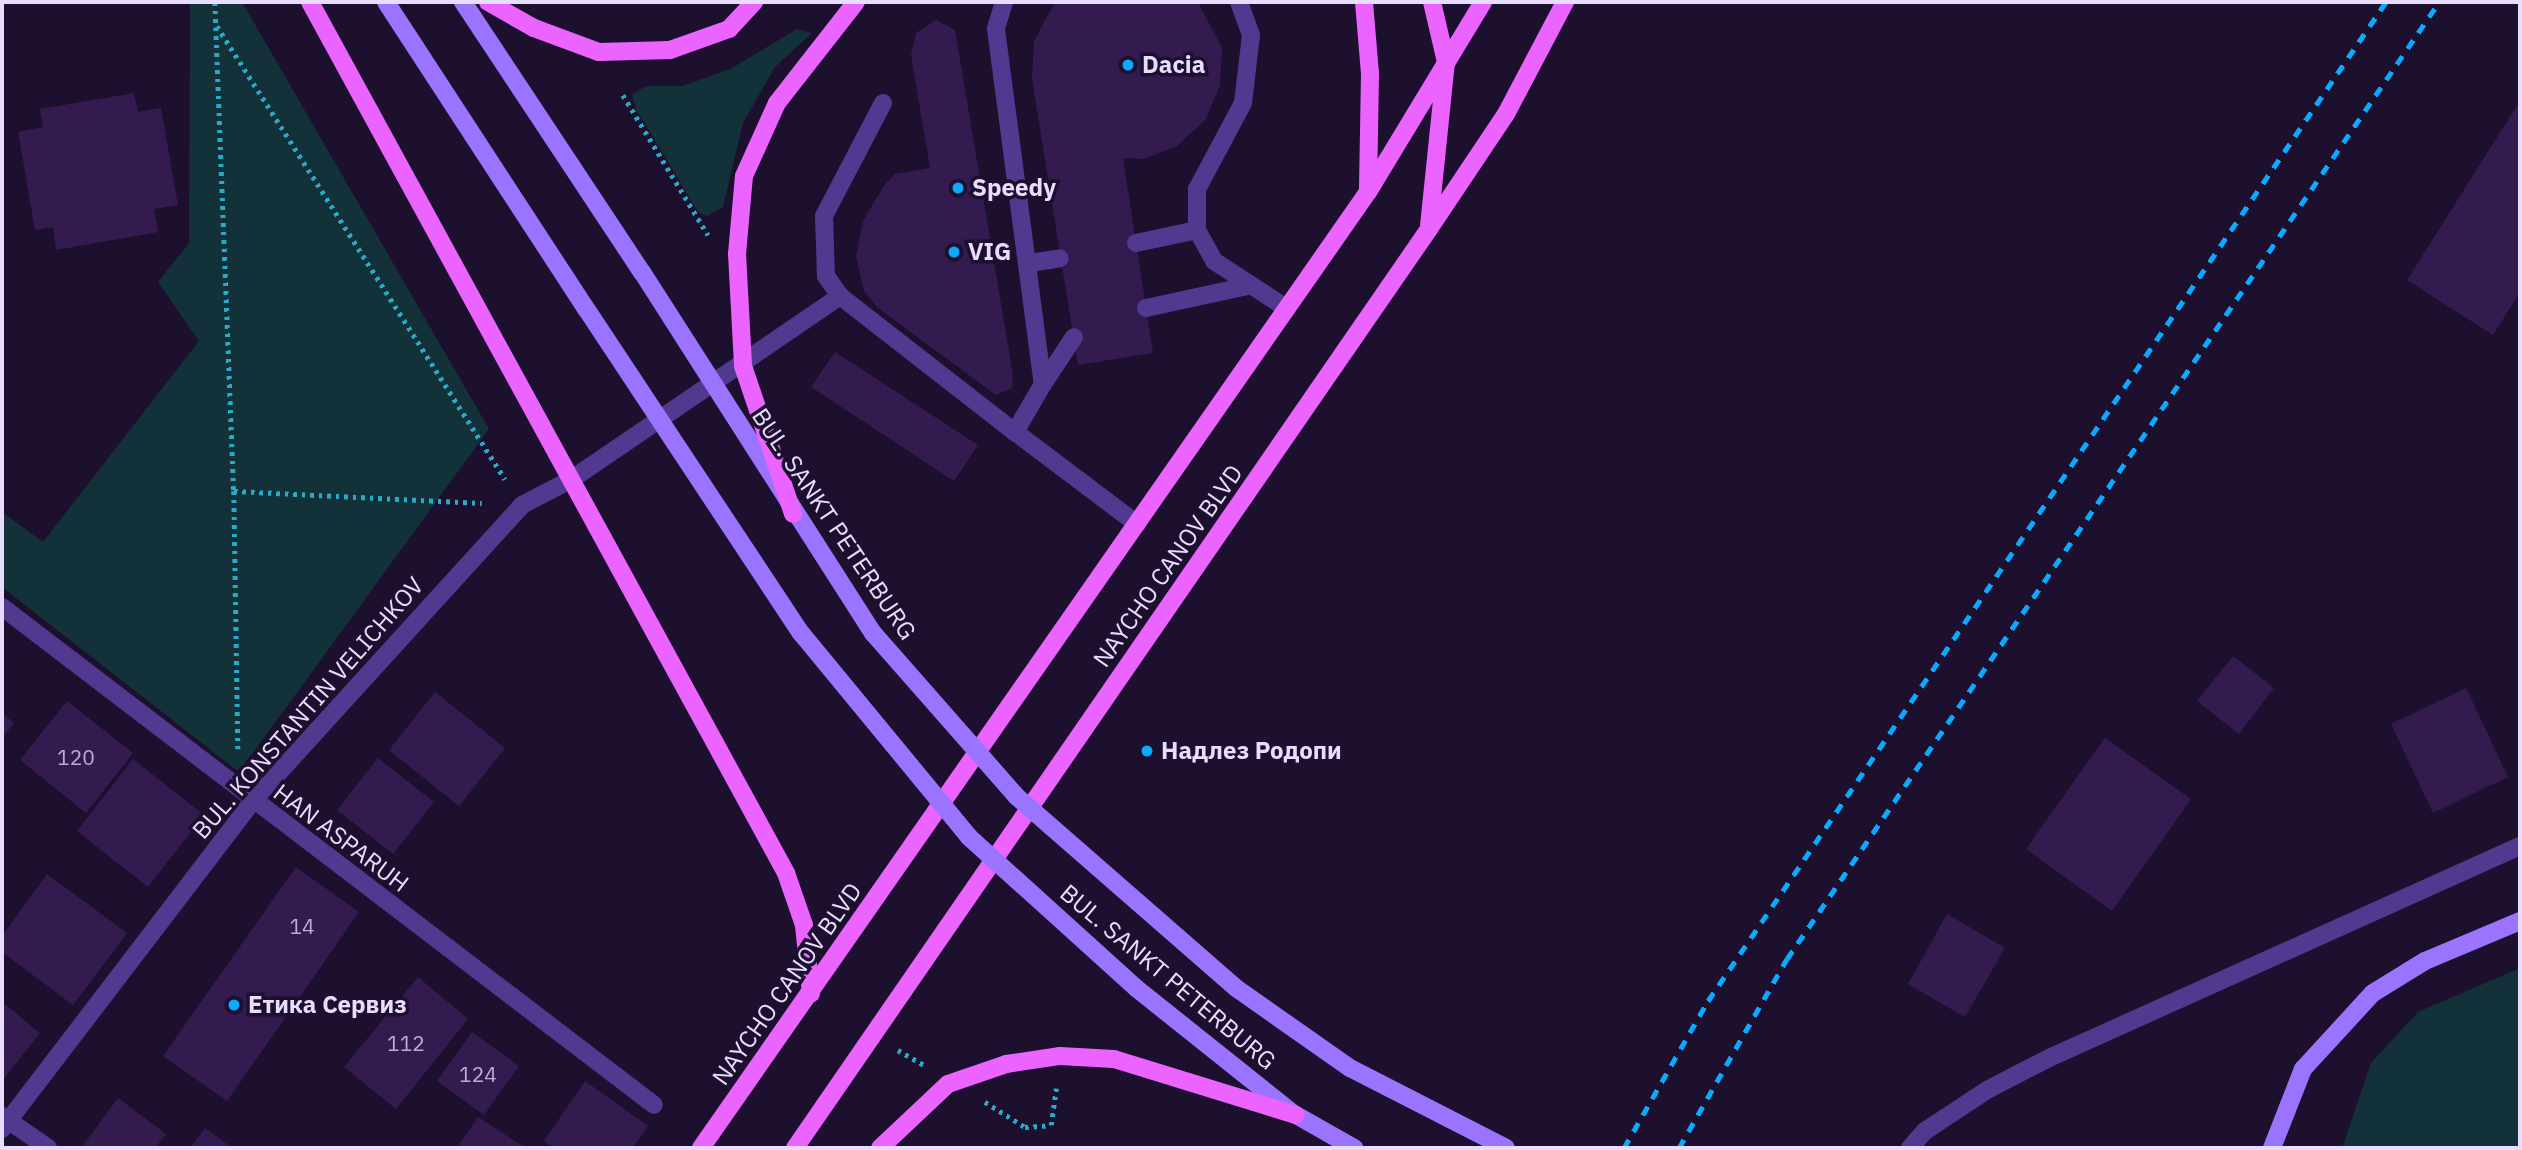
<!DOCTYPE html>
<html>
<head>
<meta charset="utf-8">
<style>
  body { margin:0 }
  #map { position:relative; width:2522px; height:1150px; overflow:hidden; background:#1d102e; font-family:"IBM Plex Sans",sans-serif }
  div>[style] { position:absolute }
  .green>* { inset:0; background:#133139 }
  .building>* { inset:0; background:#331b50 }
  .path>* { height:4.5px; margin-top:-2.25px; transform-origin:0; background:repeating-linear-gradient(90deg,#29aac7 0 3.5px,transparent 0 8.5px) }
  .service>* { height:18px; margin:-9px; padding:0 9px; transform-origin:9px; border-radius:9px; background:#513990 }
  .minor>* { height:18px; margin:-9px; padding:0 9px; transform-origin:9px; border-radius:9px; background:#513990 }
  .secondary>* { height:18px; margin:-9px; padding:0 9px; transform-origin:9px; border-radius:9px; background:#9a74ff }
  .primary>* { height:18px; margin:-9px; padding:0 9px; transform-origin:9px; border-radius:9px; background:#eb64ff }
  .rail>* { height:5px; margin-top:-2.5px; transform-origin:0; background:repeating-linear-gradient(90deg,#09aaff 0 10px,transparent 0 19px) }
  .secondary-bridge>* { height:18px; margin:-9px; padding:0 9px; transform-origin:9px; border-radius:9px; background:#9a74ff }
  .primary-bridge>* { height:18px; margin:-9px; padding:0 9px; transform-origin:9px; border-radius:9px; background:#eb64ff }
  .dots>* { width:19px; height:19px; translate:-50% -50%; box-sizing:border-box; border:4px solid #1d102e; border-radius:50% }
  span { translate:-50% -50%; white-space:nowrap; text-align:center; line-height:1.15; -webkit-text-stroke:7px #1d102e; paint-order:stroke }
  .number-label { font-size:21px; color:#bcacd3 }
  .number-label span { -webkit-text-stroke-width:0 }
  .poi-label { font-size:24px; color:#e9ddff; font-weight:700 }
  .left { translate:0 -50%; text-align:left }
  .street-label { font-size:24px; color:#e9ddff }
  .frame { position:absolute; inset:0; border:4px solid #e9ddff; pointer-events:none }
</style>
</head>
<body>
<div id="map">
  <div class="green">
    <div style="clip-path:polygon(190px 2px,242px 2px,489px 429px,239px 772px,2px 587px,2px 512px,43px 542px,199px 341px,158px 282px,189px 243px)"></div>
    <div style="clip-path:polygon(797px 29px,812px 33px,775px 67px,743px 123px,723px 207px,707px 216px,698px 212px,636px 109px,632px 94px,647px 86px,683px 86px,732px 68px)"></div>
    <div style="clip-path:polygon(2520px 968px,2520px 1148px,2342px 1148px,2371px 1063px,2418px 1012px)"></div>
  </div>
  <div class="building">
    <div style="clip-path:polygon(1055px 2px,1198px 2px,1222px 48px,1220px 86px,1205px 120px,1177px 146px,1143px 159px,1123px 158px,1153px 353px,1078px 365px,1032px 79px,1034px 41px)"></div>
    <div style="clip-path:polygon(936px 20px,955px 30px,1013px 375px,1012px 388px,996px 395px,878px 308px,864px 291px,856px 256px,863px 221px,885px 184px,895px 174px,930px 168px,911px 55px,916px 33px)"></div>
    <div style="clip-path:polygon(134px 93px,138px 112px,161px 108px,178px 205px,154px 209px,158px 232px,56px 250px,53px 227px,35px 230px,18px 132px,43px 127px,40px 109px)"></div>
    <div style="clip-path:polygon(2520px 101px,2520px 292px,2493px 335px,2407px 280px)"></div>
    <div style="clip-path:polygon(835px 352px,978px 445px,954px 481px,811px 387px)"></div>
    <div style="clip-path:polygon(2233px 656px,2274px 688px,2239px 734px,2197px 701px)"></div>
    <div style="clip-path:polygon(2466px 688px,2508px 777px,2433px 813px,2391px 724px)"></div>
    <div style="clip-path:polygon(435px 692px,505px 748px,459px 806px,389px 750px)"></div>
    <div style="clip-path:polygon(67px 701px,133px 753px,86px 813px,20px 760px)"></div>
    <div style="clip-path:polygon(2px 713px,14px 723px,2px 738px)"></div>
    <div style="clip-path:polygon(2105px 738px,2191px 799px,2112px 911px,2026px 849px)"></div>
    <div style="clip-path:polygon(378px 758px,434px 802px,393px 854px,337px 810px)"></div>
    <div style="clip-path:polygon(133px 759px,204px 815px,148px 887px,77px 831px)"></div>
    <div style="clip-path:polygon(296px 867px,359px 912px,227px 1101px,163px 1056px)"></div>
    <div style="clip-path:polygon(47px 874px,127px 933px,73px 1005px,2px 952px,2px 936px)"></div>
    <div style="clip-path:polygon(1947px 914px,2005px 948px,1965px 1017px,1908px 984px)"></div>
    <div style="clip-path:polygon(418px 977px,468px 1019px,396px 1109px,344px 1067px)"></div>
    <div style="clip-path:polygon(2px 1002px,40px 1033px,2px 1081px)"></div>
    <div style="clip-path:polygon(472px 1032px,519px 1066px,484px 1115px,437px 1081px)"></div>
    <div style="clip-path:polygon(585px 1081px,648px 1126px,632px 1148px,555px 1148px,544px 1141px)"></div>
    <div style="clip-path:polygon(118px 1098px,166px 1134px,155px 1148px,81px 1148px)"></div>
    <div style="clip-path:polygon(478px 1117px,526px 1148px,457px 1148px)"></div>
    <div style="clip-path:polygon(205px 1128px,232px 1148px,190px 1148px)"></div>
  </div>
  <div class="path">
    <div style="left:215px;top:2px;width:489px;rotate:87.8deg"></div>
    <div style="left:234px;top:491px;width:258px;rotate:89.1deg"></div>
    <div style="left:217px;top:26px;width:537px;rotate:57.55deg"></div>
    <div style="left:623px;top:95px;width:164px;rotate:58.7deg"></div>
    <div style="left:234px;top:491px;width:248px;rotate:2.8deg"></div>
    <div style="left:898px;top:1050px;width:30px;rotate:30deg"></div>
    <div style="left:985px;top:1102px;width:47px;rotate:32deg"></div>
    <div style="left:1025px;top:1127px;width:26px;rotate:-4deg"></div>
    <div style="left:1051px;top:1125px;width:37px;rotate:-82deg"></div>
  </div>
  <div class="service">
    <div style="left:1004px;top:2px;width:28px;rotate:107deg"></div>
    <div style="left:996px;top:29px;width:358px;rotate:82.5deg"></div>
    <div style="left:1043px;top:384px;width:56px;rotate:120.3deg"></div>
    <div style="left:1015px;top:432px;width:153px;rotate:37deg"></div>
    <div style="left:1239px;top:2px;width:35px;rotate:70deg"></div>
    <div style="left:1251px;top:35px;width:68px;rotate:96.7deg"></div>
    <div style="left:1243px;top:103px;width:98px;rotate:118.1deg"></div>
    <div style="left:1197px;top:189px;width:41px;rotate:90deg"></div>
    <div style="left:1197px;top:230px;width:35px;rotate:61deg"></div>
    <div style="left:1214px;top:261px;width:86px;rotate:33.1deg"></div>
    <div style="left:883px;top:103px;width:127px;rotate:117.6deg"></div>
    <div style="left:824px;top:216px;width:60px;rotate:88.1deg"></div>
    <div style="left:826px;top:276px;width:24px;rotate:55deg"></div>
    <div style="left:840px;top:296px;width:222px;rotate:37.9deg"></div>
    <div style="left:1136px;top:243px;width:62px;rotate:-12deg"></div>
    <div style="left:1030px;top:263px;width:30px;rotate:-9deg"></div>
    <div style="left:1146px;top:308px;width:104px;rotate:-12.2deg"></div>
    <div style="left:1043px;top:384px;width:56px;rotate:-56.6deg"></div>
    <div style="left:572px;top:479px;width:325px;rotate:-34.3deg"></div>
  </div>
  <div class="minor">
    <div style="left:2px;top:607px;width:820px;rotate:37.37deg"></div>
    <div style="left:2px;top:1116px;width:56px;rotate:34.8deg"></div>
    <div style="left:2px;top:1129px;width:412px;rotate:-52.6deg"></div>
    <div style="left:252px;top:802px;width:401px;rotate:-47.7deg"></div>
    <div style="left:522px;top:505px;width:56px;rotate:-27.5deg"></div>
    <div style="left:1910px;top:1148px;width:23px;rotate:-49deg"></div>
    <div style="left:1925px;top:1131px;width:74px;rotate:-33.5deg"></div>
    <div style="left:1987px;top:1090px;width:70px;rotate:-27.3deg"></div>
    <div style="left:2049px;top:1058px;width:517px;rotate:-24.23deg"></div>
  </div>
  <div class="secondary">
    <div style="left:386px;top:2px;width:368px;rotate:56.9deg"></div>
    <div style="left:463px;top:2px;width:324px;rotate:56.5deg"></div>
    <div style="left:1296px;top:1115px;width:67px;rotate:29.6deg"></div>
    <div style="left:2272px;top:1148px;width:85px;rotate:-68.6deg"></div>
    <div style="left:2303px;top:1069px;width:103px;rotate:-47.4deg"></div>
    <div style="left:2373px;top:993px;width:61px;rotate:-31.6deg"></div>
    <div style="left:2425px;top:961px;width:103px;rotate:-22.8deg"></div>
  </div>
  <div class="primary">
    <div style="left:310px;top:2px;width:993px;rotate:61.34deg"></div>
    <div style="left:786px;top:873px;width:55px;rotate:70.9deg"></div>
    <div style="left:804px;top:925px;width:69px;rotate:84.2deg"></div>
    <div style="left:488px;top:2px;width:53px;rotate:29.5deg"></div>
    <div style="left:534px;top:28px;width:69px;rotate:20.3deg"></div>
    <div style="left:599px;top:52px;width:71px;rotate:-1.6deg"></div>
    <div style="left:670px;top:50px;width:63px;rotate:-19.6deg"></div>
    <div style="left:729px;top:29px;width:37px;rotate:-47deg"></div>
    <div style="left:1364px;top:2px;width:72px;rotate:85.2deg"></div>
    <div style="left:1370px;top:74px;width:114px;rotate:91deg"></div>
    <div style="left:1429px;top:226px;width:165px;rotate:-84.1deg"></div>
    <div style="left:1446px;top:62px;width:62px;rotate:-103.1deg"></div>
    <div style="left:737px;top:254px;width:78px;rotate:-84.9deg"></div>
    <div style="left:744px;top:176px;width:80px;rotate:-65.7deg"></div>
    <div style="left:777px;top:103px;width:128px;rotate:-52deg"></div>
    <div style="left:701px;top:1148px;width:1166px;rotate:-55.1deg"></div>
    <div style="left:1368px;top:192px;width:222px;rotate:-58.8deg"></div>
    <div style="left:795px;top:1148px;width:1116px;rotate:-55.4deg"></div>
    <div style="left:1429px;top:229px;width:138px;rotate:-56.2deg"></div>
    <div style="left:1506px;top:114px;width:127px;rotate:-62.2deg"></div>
  </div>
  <div class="rail">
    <div style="left:1624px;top:1148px;width:169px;rotate:-60.3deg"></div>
    <div style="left:1708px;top:1001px;width:1207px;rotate:-55.84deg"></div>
    <div style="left:1679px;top:1148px;width:218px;rotate:-60.3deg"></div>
    <div style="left:1787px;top:959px;width:1158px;rotate:-55.73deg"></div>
  </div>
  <div class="secondary-bridge">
    <div style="left:642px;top:272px;width:429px;rotate:57.4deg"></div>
    <div style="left:873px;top:633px;width:217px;rotate:48.7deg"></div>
    <div style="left:1016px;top:796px;width:292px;rotate:41.1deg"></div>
    <div style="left:1236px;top:988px;width:139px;rotate:35.1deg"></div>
    <div style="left:1350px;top:1068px;width:175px;rotate:27.1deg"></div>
    <div style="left:587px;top:310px;width:387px;rotate:56.5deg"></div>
    <div style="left:801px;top:633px;width:264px;rotate:50.5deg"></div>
    <div style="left:969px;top:837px;width:225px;rotate:42.1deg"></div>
    <div style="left:1136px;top:988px;width:202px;rotate:38.6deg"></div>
  </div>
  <div class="primary-bridge">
    <div style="left:737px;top:254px;width:112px;rotate:86.9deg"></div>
    <div style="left:743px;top:366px;width:156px;rotate:71.3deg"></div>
    <div style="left:880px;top:1148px;width:93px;rotate:-43.3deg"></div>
    <div style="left:948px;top:1084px;width:61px;rotate:-19deg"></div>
    <div style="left:1006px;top:1064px;width:55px;rotate:-8.4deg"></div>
    <div style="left:1060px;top:1056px;width:54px;rotate:3.2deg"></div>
    <div style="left:1114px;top:1059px;width:190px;rotate:17.1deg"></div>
  </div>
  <div class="dots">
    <div style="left:1128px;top:65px;background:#09aaff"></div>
    <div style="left:958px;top:188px;background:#09aaff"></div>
    <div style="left:954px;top:252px;background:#09aaff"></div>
    <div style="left:1147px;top:751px;background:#09aaff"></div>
    <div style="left:234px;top:1005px;background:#09aaff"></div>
  </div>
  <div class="number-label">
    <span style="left:76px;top:757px">120</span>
    <span style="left:302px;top:926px">14</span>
    <span style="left:406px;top:1043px">112</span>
    <span style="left:478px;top:1074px">124</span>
  </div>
  <div class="poi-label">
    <span class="left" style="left:1142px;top:65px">Dacia</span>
    <span class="left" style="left:972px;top:188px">Speedy</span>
    <span class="left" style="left:968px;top:252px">VIG</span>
    <span class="left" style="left:1161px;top:751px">Надлез Родопи</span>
    <span class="left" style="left:248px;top:1005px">Етика Сервиз</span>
  </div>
  <div class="street-label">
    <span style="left:834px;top:524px;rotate:56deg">BUL. SANKT PETERBURG</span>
    <span style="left:1168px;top:566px;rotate:-55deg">NAYCHO CANOV BLVD</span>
    <span style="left:308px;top:708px;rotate:-49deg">BUL. KONSTANTIN VELICHKOV</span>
    <span style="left:341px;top:838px;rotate:37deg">HAN ASPARUH</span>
    <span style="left:1168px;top:977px;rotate:40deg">BUL. SANKT PETERBURG</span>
    <span style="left:787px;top:984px;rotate:-55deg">NAYCHO CANOV BLVD</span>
  </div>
  <div class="frame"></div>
</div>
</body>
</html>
